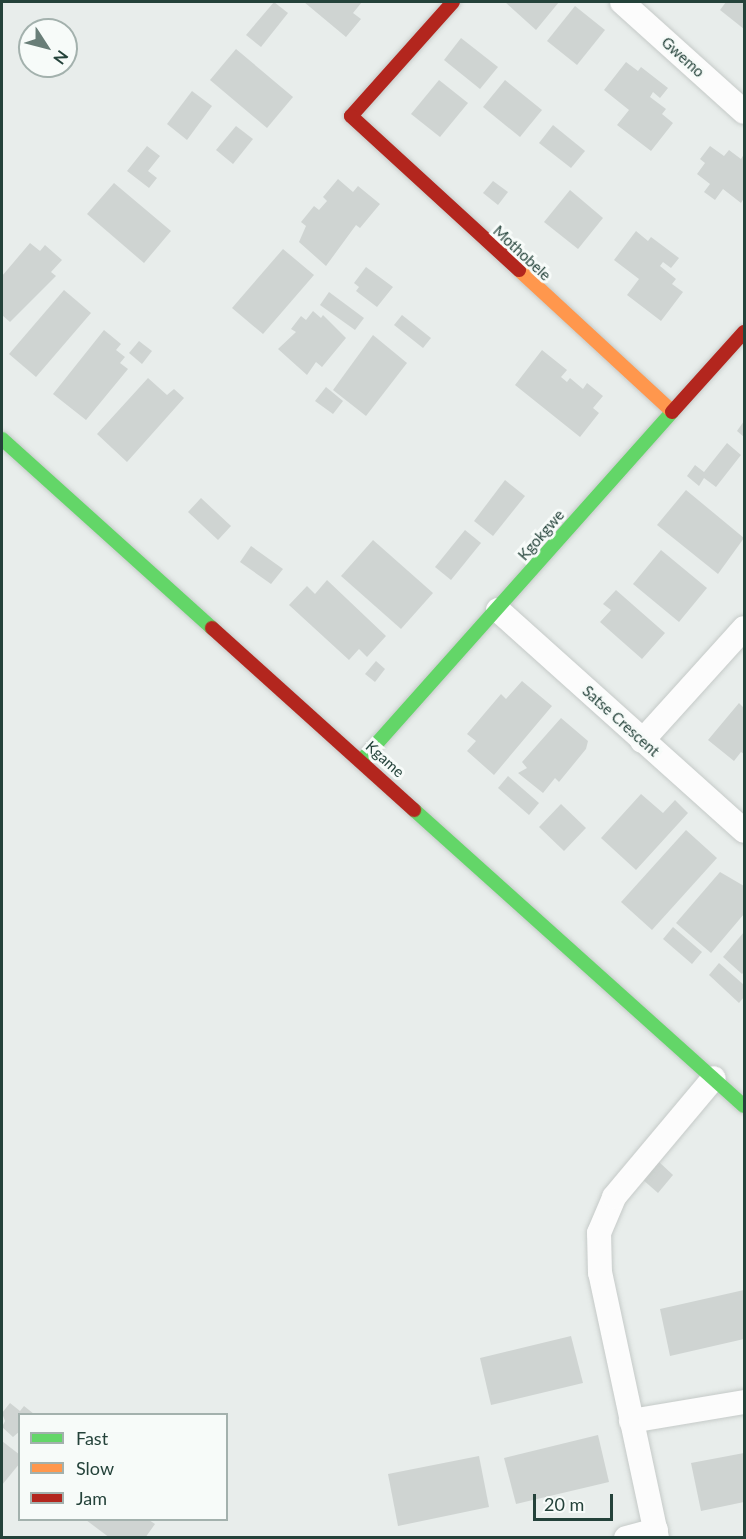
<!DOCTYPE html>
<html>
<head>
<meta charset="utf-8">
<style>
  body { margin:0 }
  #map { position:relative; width:746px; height:1539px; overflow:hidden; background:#e8edeb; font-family:Lato,sans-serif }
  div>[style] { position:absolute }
  .building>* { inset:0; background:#cfd4d2 }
  .roads { filter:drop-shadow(0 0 2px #c5cac8) drop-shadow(0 0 2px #c5cac8) }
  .street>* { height:24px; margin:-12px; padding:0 12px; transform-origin:12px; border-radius:12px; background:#fcfcfc }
  .fast>* { height:14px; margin:-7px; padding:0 7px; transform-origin:7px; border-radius:7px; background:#63d668 }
  .slow>* { height:14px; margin:-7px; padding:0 7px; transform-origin:7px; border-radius:7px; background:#ff974d }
  .jam>* { height:14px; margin:-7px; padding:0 7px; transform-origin:7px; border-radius:7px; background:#b3261e }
  span { translate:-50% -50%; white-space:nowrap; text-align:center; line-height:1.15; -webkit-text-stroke:6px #f7fbf9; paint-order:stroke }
  .street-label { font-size:15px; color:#24423a }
  .frame { position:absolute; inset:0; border:3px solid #24423a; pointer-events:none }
  .legend { position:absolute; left:18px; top:1413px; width:210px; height:108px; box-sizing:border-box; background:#f7fbf9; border:2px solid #a3b1ad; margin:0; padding:8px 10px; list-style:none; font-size:18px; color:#24423a }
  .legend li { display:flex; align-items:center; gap:12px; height:30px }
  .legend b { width:30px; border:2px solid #a3b1ad }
  .north { position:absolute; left:18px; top:18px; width:60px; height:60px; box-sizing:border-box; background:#f7fbf9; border:2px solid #a3b1ad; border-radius:50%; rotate:126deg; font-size:16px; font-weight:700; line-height:24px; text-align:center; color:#24423a }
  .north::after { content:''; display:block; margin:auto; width:21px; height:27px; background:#697e78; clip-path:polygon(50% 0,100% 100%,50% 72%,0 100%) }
  .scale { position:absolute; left:533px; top:1494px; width:80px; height:27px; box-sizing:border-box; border:3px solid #24423a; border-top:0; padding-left:8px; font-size:18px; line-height:21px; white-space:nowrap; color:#24423a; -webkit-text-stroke:4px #f7fbf9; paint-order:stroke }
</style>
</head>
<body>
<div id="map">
  <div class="building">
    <div style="clip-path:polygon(274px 2px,288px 13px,261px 47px,246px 35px)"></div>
    <div style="clip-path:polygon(304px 2px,362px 2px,353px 13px,361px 19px,346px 37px)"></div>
    <div style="clip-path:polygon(505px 2px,559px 2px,536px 30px)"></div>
    <div style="clip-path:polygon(726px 2px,744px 2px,744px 29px,720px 10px)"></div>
    <div style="clip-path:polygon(575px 6px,605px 30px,577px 65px,547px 41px)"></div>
    <div style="clip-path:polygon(461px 38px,498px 67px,480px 89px,444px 60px)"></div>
    <div style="clip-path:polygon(236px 49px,293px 97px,267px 128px,210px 80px)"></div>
    <div style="clip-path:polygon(626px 62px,638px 71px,641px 67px,668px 88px,660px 98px,653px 92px,650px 97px,666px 109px,662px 114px,673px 123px,651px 151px,617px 125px,629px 110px,604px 90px)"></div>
    <div style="clip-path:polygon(439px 80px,468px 103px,440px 137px,411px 114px)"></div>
    <div style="clip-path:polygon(505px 80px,542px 110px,520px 137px,483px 107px)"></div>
    <div style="clip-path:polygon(192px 91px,212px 106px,187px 140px,167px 124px)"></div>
    <div style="clip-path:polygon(553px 125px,585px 151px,571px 168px,539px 143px)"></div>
    <div style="clip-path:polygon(236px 126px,253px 139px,233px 164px,216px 150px)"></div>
    <div style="clip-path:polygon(147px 146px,160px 156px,148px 171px,157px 178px,149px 188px,127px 171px)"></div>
    <div style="clip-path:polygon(710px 146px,724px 156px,729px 150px,741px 159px,744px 154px,744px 198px,741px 203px,723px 189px,715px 200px,704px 192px,710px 184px,697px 174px,705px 163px,700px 159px)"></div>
    <div style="clip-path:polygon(338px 179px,353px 192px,358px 186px,380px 204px,360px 228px,356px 225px,326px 266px,299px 242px,306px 226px,301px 222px,314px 206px,319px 210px,327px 201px,323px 197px)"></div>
    <div style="clip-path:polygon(493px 181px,508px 192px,498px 205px,483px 193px)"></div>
    <div style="clip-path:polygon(114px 183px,171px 231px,144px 263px,87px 214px)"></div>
    <div style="clip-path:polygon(570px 190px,603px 218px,578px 249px,544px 222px)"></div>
    <div style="clip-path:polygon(636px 231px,648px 241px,651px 237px,679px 258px,671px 268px,663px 262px,660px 266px,676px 279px,672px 284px,683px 292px,661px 321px,627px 295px,639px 279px,614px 260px)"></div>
    <div style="clip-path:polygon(30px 243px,40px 251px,45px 245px,62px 260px,51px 272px,56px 276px,10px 322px,2px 315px,2px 276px)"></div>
    <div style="clip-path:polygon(283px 249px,314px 275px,263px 334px,232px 308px)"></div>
    <div style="clip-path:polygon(366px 267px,393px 287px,377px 307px,356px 291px,359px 287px,354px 283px)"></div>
    <div style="clip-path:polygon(64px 290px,91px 313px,36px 377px,9px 354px)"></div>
    <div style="clip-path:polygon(329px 292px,364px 318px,355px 330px,320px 305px)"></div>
    <div style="clip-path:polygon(313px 311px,321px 318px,323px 315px,346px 338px,322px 367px,316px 362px,307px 375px,278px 349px,296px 332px,291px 329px,301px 316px,306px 320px)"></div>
    <div style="clip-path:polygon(402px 315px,431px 338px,423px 348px,394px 325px)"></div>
    <div style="clip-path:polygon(104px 330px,121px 344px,116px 350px,125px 357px,120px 363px,128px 369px,86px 420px,53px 394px)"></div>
    <div style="clip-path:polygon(373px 335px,407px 363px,366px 416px,333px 390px)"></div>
    <div style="clip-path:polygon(139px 341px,152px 351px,142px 364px,129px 353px)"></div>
    <div style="clip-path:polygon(542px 350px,567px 370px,561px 377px,567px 382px,570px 378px,583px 389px,587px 383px,603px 396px,593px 408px,599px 413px,580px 437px,515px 385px)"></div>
    <div style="clip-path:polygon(148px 378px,167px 395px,174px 389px,184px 398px,127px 462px,97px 434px)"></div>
    <div style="clip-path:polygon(326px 387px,343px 401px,333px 414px,315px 401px)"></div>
    <div style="clip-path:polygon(744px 421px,744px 437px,737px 431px)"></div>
    <div style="clip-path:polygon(727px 443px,741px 455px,716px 487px,704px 478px,699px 486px,687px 476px,695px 465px,704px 472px)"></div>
    <div style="clip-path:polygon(505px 480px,525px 496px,493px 536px,474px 521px)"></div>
    <div style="clip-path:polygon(686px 490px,744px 538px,718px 574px,657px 525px)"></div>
    <div style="clip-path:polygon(201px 498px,231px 526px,218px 540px,188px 512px)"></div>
    <div style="clip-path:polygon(465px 530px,481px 543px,451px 580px,435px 567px)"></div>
    <div style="clip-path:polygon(373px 540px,433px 593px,401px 629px,341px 576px)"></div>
    <div style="clip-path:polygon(251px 546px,283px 569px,271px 584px,240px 562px)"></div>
    <div style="clip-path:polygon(661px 550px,707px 588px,679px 622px,633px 584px)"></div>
    <div style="clip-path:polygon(327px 580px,386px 636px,367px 657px,359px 649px,349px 660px,289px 605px,307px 586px,315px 594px)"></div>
    <div style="clip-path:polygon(616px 590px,665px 633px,642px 659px,600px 622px,611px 610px,603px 604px)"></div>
    <div style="clip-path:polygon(376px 661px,385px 669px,375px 682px,365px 674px)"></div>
    <div style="clip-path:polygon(522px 681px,552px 706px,494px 775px,467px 751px,476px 741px,467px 734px,501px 694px,506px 699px)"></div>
    <div style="clip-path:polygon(739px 703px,744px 708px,744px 754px,741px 752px,734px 761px,708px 740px)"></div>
    <div style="clip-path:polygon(561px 718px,588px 741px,586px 749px,559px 782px,555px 778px,543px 793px,518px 773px,527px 768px,522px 762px)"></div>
    <div style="clip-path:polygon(508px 776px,539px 803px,529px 815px,498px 788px)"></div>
    <div style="clip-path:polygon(641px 794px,663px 813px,675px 800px,688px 813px,636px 870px,601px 838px)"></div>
    <div style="clip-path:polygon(561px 804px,586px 828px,564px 851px,539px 827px)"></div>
    <div style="clip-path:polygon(686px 830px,717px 858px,652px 930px,621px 902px)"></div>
    <div style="clip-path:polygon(720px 872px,744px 886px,744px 914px,711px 953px,676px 923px)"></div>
    <div style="clip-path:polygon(673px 927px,702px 952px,692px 964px,663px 939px)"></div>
    <div style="clip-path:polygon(744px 932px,744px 972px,742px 974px,723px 957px)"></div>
    <div style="clip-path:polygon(719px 963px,744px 985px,744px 997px,739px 1003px,709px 975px)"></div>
    <div style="clip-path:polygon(658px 1161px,673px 1175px,658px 1193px,642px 1179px)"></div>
    <div style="clip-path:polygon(744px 1290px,744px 1339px,670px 1356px,660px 1309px)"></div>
    <div style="clip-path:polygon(571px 1336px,583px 1383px,491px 1405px,480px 1358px)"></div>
    <div style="clip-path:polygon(10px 1403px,20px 1411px,24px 1406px,34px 1414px,20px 1414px,20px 1431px,13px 1437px,2px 1427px,5px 1421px,2px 1413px)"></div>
    <div style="clip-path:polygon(598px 1435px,609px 1482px,516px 1504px,504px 1458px)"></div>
    <div style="clip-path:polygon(2px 1441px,20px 1455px,20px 1463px,2px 1485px)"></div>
    <div style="clip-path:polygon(744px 1453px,744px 1502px,701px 1511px,691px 1463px)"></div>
    <div style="clip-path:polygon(479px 1456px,489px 1507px,398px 1526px,388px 1474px)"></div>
    <div style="clip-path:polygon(86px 1520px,149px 1520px,155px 1524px,145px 1538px,110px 1538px)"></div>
  </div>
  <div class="roads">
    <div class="street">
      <div style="left:622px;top:2px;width:164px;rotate:42deg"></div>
      <div style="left:498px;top:610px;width:331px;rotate:41.9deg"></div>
      <div style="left:642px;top:741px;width:152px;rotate:-47.9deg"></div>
      <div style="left:631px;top:1421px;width:115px;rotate:-9.5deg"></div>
      <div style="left:626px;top:1538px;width:31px;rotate:-15deg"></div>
      <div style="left:657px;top:1538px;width:271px;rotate:-102.1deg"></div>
      <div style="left:600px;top:1273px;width:40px;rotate:-91.4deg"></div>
      <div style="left:599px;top:1233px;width:39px;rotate:-67deg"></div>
      <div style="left:614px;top:1197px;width:155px;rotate:-50deg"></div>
    </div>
    <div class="fast">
      <div style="left:2px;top:439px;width:283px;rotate:42deg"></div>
      <div style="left:362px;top:760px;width:466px;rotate:-48.3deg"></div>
      <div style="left:414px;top:810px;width:443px;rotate:41.9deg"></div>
    </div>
    <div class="slow">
      <div style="left:519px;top:270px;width:208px;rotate:42.7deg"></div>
    </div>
    <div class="jam">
      <div style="left:453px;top:2px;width:153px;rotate:131.8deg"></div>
      <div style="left:351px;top:116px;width:228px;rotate:42.5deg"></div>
      <div style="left:672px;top:412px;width:108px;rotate:-48deg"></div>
      <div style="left:212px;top:628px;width:272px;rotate:42deg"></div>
    </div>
  </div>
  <div class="street-label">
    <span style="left:683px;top:57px;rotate:42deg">Gwemo</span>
    <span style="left:522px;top:253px;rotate:43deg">Mothobele</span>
    <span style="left:541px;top:535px;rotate:-49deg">Kgokgwe</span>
    <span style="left:621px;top:721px;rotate:42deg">Satse Crescent</span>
    <span style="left:385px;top:759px;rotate:42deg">Kgame</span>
  </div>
  <div class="frame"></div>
  <ul class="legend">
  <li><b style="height:8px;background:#63d668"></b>Fast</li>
  <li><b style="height:8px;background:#ff974d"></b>Slow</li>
  <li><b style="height:8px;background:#b3261e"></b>Jam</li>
  </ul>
  <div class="north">N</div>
  <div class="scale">20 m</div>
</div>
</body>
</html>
